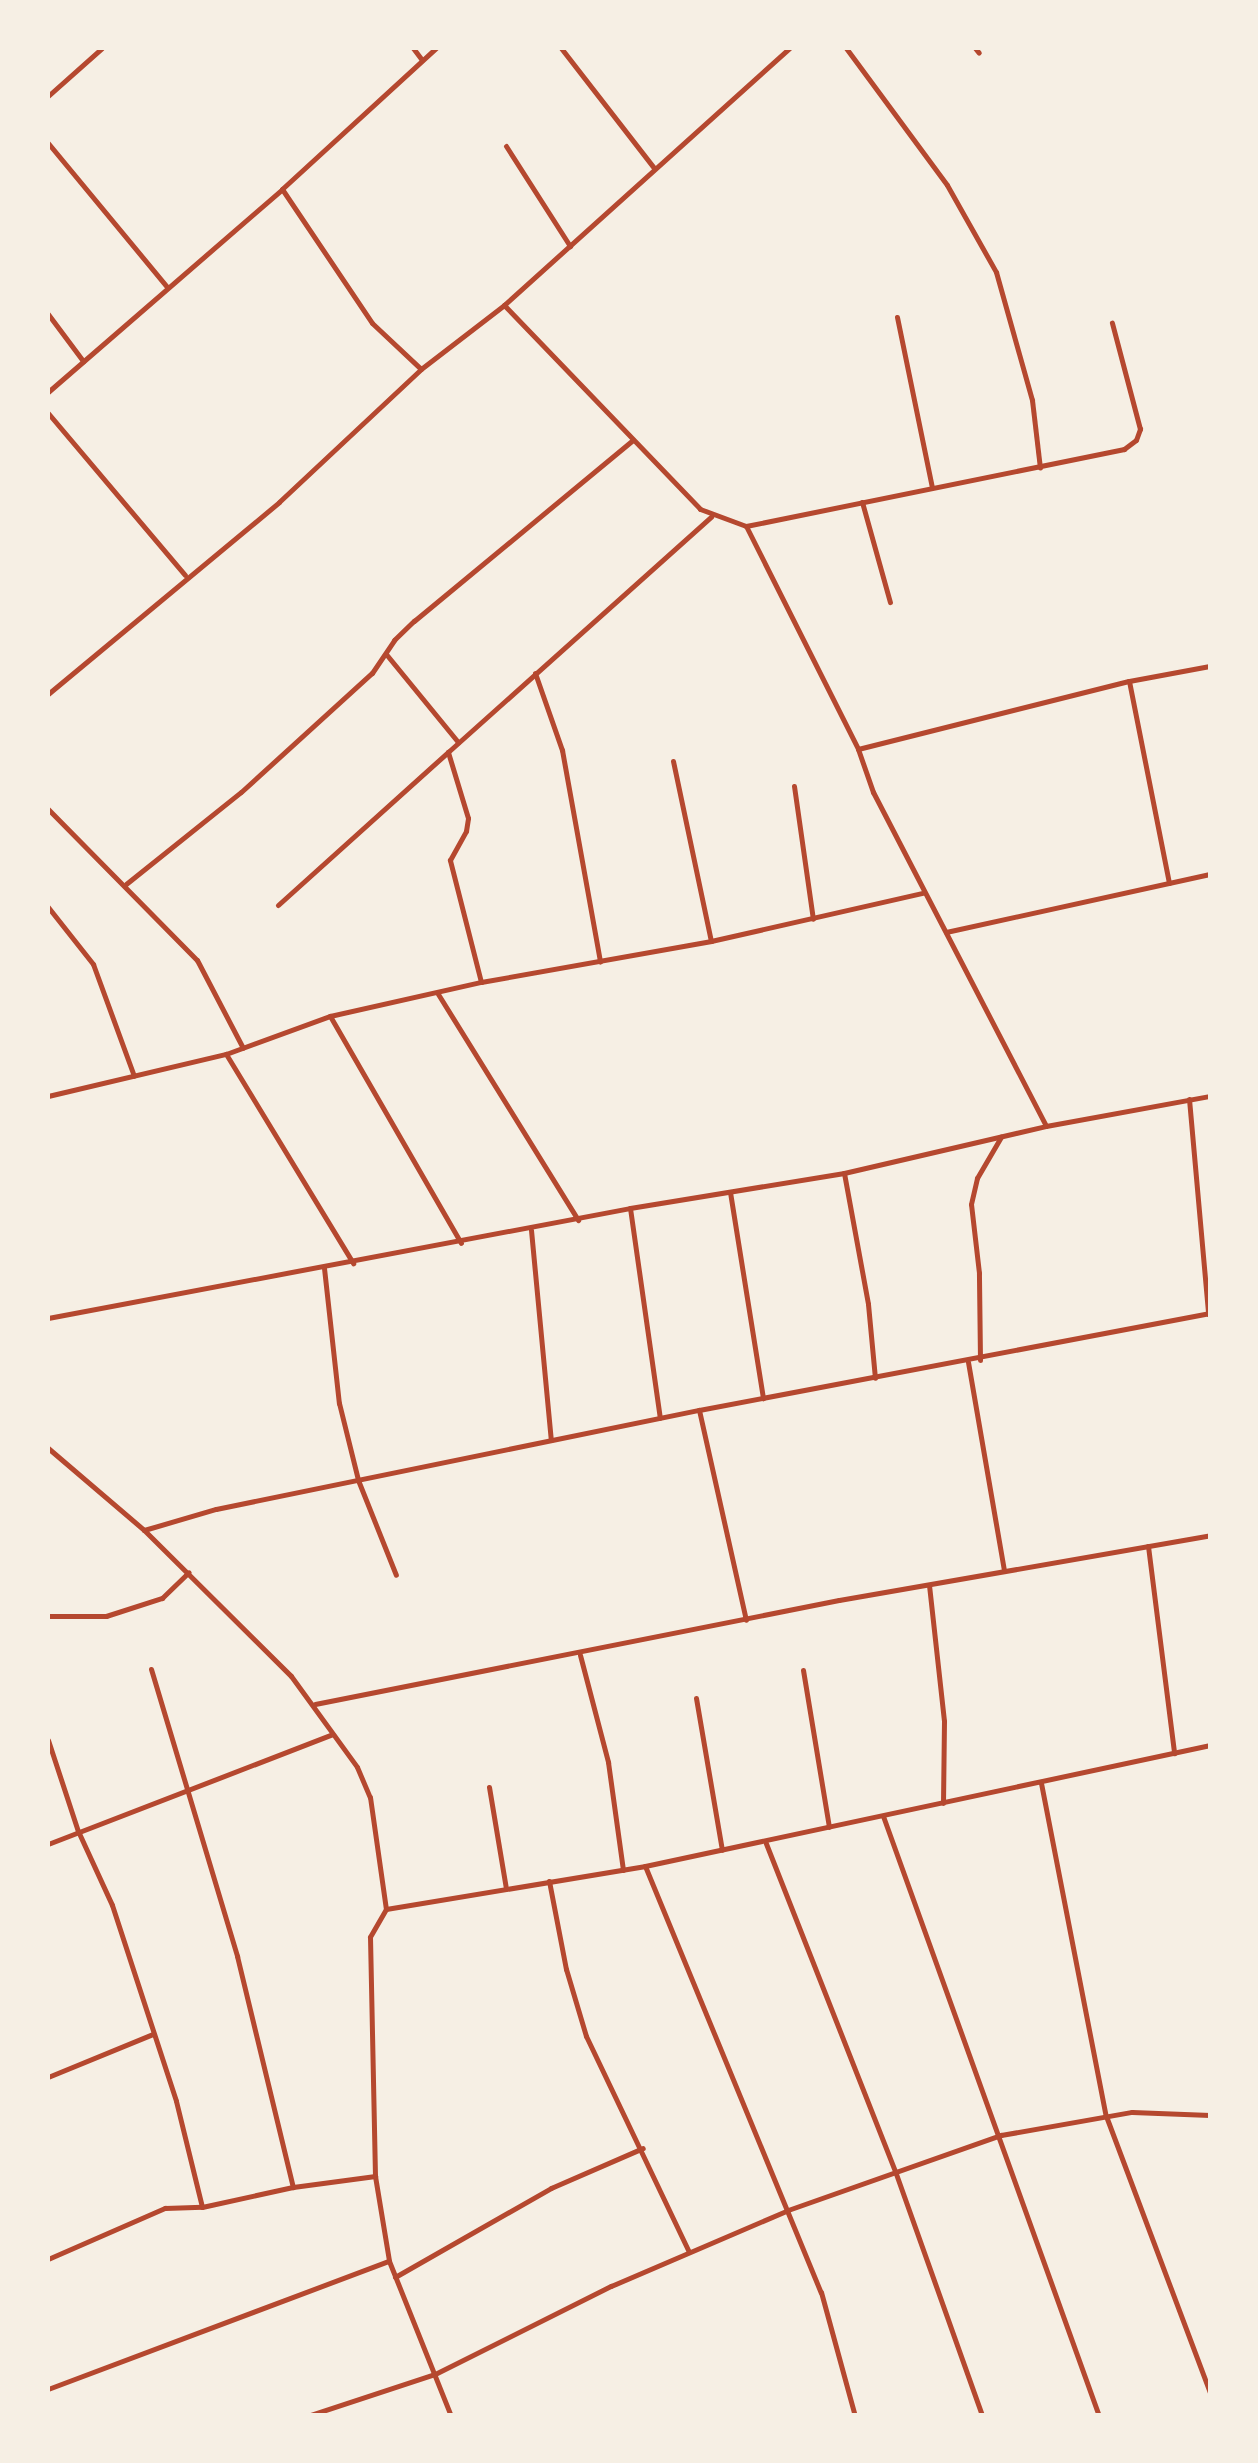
<!DOCTYPE html>
<html>
<head>
<meta charset="utf-8">
<style>
  body { margin:0 }
  #map { position:relative; width:1258px; height:2463px; overflow:hidden; background:#f6efe4; font-family:Inter,sans-serif }
  div>[style] { position:absolute }
  .minor>* { height:5px; margin:-2.5px; padding:0 2.5px; transform-origin:2.5px; border-radius:2.5px; background:#b5482f }
  .tertiary>* { height:5px; margin:-2.5px; padding:0 2.5px; transform-origin:2.5px; border-radius:2.5px; background:#b5482f }
  span { translate:-50% -50%; white-space:nowrap; text-align:center; line-height:1.15; -webkit-text-stroke:8px #f6efe4; paint-order:stroke }
  .frame { position:absolute; inset:0; border:50px solid #f6efe4; pointer-events:none }
</style>
</head>
<body>
<div id="map">
  <div class="minor">
    <div style="left:413px;top:48px;width:15px;rotate:53deg"></div>
    <div style="left:561px;top:48px;width:152px;rotate:52.2deg"></div>
    <div style="left:846px;top:48px;width:170px;rotate:53.6deg"></div>
    <div style="left:947px;top:185px;width:100px;rotate:60.6deg"></div>
    <div style="left:996px;top:272px;width:133px;rotate:74.3deg"></div>
    <div style="left:1032px;top:400px;width:68px;rotate:83.3deg"></div>
    <div style="left:975px;top:48px;width:6px;rotate:51deg"></div>
    <div style="left:48px;top:96px;width:72px;rotate:-41.6deg"></div>
    <div style="left:48px;top:143px;width:187px;rotate:50.4deg"></div>
    <div style="left:506px;top:146px;width:119px;rotate:57.4deg"></div>
    <div style="left:282px;top:189px;width:161px;rotate:56.1deg"></div>
    <div style="left:372px;top:323px;width:67px;rotate:43.2deg"></div>
    <div style="left:421px;top:369px;width:105px;rotate:-37.6deg"></div>
    <div style="left:504px;top:305px;width:384px;rotate:-42deg"></div>
    <div style="left:504px;top:305px;width:283px;rotate:46.1deg"></div>
    <div style="left:700px;top:509px;width:49px;rotate:20.3deg"></div>
    <div style="left:746px;top:526px;width:250px;rotate:63.3deg"></div>
    <div style="left:858px;top:749px;width:46px;rotate:70.8deg"></div>
    <div style="left:873px;top:792px;width:376px;rotate:62.6deg"></div>
    <div style="left:48px;top:314px;width:59px;rotate:53.3deg"></div>
    <div style="left:897px;top:317px;width:174px;rotate:78.4deg"></div>
    <div style="left:48px;top:392px;width:310px;rotate:-40.9deg"></div>
    <div style="left:282px;top:189px;width:209px;rotate:-42.5deg"></div>
    <div style="left:48px;top:413px;width:212px;rotate:49.8deg"></div>
    <div style="left:862px;top:502px;width:104px;rotate:74.4deg"></div>
    <div style="left:746px;top:526px;width:386px;rotate:-11.5deg"></div>
    <div style="left:1124px;top:449px;width:15px;rotate:-37deg"></div>
    <div style="left:1136px;top:440px;width:12px;rotate:-70deg"></div>
    <div style="left:1140px;top:429px;width:110px;rotate:-104.8deg"></div>
    <div style="left:386px;top:654px;width:114px;rotate:50.7deg"></div>
    <div style="left:535px;top:673px;width:82px;rotate:70.7deg"></div>
    <div style="left:562px;top:750px;width:215px;rotate:79.8deg"></div>
    <div style="left:1129px;top:681px;width:206px;rotate:78.8deg"></div>
    <div style="left:48px;top:694px;width:300px;rotate:-39.7deg"></div>
    <div style="left:279px;top:502px;width:195px;rotate:-43.1deg"></div>
    <div style="left:858px;top:749px;width:279px;rotate:-14.1deg"></div>
    <div style="left:1129px;top:681px;width:82px;rotate:-10.5deg"></div>
    <div style="left:673px;top:761px;width:184px;rotate:78.1deg"></div>
    <div style="left:794px;top:786px;width:134px;rotate:81.9deg"></div>
    <div style="left:48px;top:809px;width:212px;rotate:45.4deg"></div>
    <div style="left:197px;top:960px;width:99px;rotate:62.4deg"></div>
    <div style="left:126px;top:884px;width:147px;rotate:-38.7deg"></div>
    <div style="left:241px;top:792px;width:177px;rotate:-42.3deg"></div>
    <div style="left:372px;top:673px;width:40px;rotate:-56deg"></div>
    <div style="left:394px;top:640px;width:28px;rotate:-44deg"></div>
    <div style="left:414px;top:621px;width:284px;rotate:-39.6deg"></div>
    <div style="left:278px;top:905px;width:229px;rotate:-42deg"></div>
    <div style="left:48px;top:907px;width:73px;rotate:51.7deg"></div>
    <div style="left:93px;top:964px;width:119px;rotate:69.9deg"></div>
    <div style="left:946px;top:932px;width:270px;rotate:-12.4deg"></div>
    <div style="left:481px;top:982px;width:126px;rotate:-104.3deg"></div>
    <div style="left:450px;top:860px;width:33px;rotate:-61deg"></div>
    <div style="left:466px;top:831px;width:13px;rotate:-81deg"></div>
    <div style="left:468px;top:818px;width:69px;rotate:-106.9deg"></div>
    <div style="left:448px;top:752px;width:353px;rotate:-41.8deg"></div>
    <div style="left:438px;top:994px;width:266px;rotate:58.2deg"></div>
    <div style="left:330px;top:1016px;width:262px;rotate:60deg"></div>
    <div style="left:226px;top:1054px;width:245px;rotate:58.7deg"></div>
    <div style="left:48px;top:1096px;width:183px;rotate:-13.3deg"></div>
    <div style="left:226px;top:1054px;width:111px;rotate:-20.1deg"></div>
    <div style="left:330px;top:1016px;width:155px;rotate:-12.7deg"></div>
    <div style="left:481px;top:982px;width:234px;rotate:-10.1deg"></div>
    <div style="left:711px;top:941px;width:217px;rotate:-12.8deg"></div>
    <div style="left:1189px;top:1099px;width:216px;rotate:84.9deg"></div>
    <div style="left:844px;top:1173px;width:133px;rotate:79.6deg"></div>
    <div style="left:868px;top:1304px;width:74px;rotate:84.6deg"></div>
    <div style="left:730px;top:1192px;width:209px;rotate:80.9deg"></div>
    <div style="left:630px;top:1208px;width:212px;rotate:81.9deg"></div>
    <div style="left:531px;top:1230px;width:211px;rotate:84.6deg"></div>
    <div style="left:324px;top:1268px;width:136px;rotate:83.7deg"></div>
    <div style="left:339px;top:1403px;width:79px;rotate:76.1deg"></div>
    <div style="left:358px;top:1480px;width:102px;rotate:68.2deg"></div>
    <div style="left:48px;top:1318px;width:592px;rotate:-10.7deg"></div>
    <div style="left:630px;top:1208px;width:217px;rotate:-9.3deg"></div>
    <div style="left:844px;top:1173px;width:207px;rotate:-13.1deg"></div>
    <div style="left:1046px;top:1126px;width:167px;rotate:-10.4deg"></div>
    <div style="left:980px;top:1360px;width:87px;rotate:-90.7deg"></div>
    <div style="left:979px;top:1273px;width:69px;rotate:-96.6deg"></div>
    <div style="left:971px;top:1204px;width:27px;rotate:-77deg"></div>
    <div style="left:977px;top:1178px;width:48px;rotate:-59.7deg"></div>
    <div style="left:968px;top:1362px;width:211px;rotate:80.2deg"></div>
    <div style="left:699px;top:1410px;width:215px;rotate:77.4deg"></div>
    <div style="left:144px;top:1530px;width:75px;rotate:-16.3deg"></div>
    <div style="left:216px;top:1509px;width:493px;rotate:-11.6deg"></div>
    <div style="left:699px;top:1410px;width:520px;rotate:-10.75deg"></div>
    <div style="left:1148px;top:1546px;width:209px;rotate:82.8deg"></div>
    <div style="left:929px;top:1585px;width:137px;rotate:83.7deg"></div>
    <div style="left:944px;top:1721px;width:82px;rotate:90.7deg"></div>
    <div style="left:48px;top:1616px;width:58px"></div>
    <div style="left:106px;top:1616px;width:59px;rotate:-17.8deg"></div>
    <div style="left:162px;top:1598px;width:37px;rotate:-44deg"></div>
    <div style="left:580px;top:1655px;width:111px;rotate:75.3deg"></div>
    <div style="left:608px;top:1762px;width:109px;rotate:82.1deg"></div>
    <div style="left:151px;top:1669px;width:300px;rotate:73.3deg"></div>
    <div style="left:237px;top:1956px;width:238px;rotate:76.4deg"></div>
    <div style="left:803px;top:1670px;width:159px;rotate:80.6deg"></div>
    <div style="left:696px;top:1698px;width:154px;rotate:80.3deg"></div>
    <div style="left:315px;top:1704px;width:534px;rotate:-11.23deg"></div>
    <div style="left:839px;top:1600px;width:377px;rotate:-9.9deg"></div>
    <div style="left:48px;top:1740px;width:96px;rotate:71.8deg"></div>
    <div style="left:78px;top:1831px;width:81px;rotate:65.3deg"></div>
    <div style="left:112px;top:1905px;width:206px;rotate:71.9deg"></div>
    <div style="left:176px;top:2101px;width:109px;rotate:76.2deg"></div>
    <div style="left:1041px;top:1783px;width:339px;rotate:79deg"></div>
    <div style="left:1106px;top:2116px;width:295px;rotate:69.4deg"></div>
    <div style="left:489px;top:1787px;width:103px;rotate:80.5deg"></div>
    <div style="left:883px;top:1816px;width:638px;rotate:70.2deg"></div>
    <div style="left:765px;top:1841px;width:355px;rotate:68.5deg"></div>
    <div style="left:895px;top:2171px;width:260px;rotate:70.4deg"></div>
    <div style="left:48px;top:1844px;width:305px;rotate:-21.1deg"></div>
    <div style="left:645px;top:1866px;width:461px;rotate:67.6deg"></div>
    <div style="left:821px;top:2292px;width:129px;rotate:74.7deg"></div>
    <div style="left:549px;top:1881px;width:90px;rotate:79.1deg"></div>
    <div style="left:566px;top:1969px;width:70px;rotate:73.4deg"></div>
    <div style="left:586px;top:2036px;width:239px;rotate:64.5deg"></div>
    <div style="left:386px;top:1909px;width:263px;rotate:-9.4deg"></div>
    <div style="left:645px;top:1866px;width:578px;rotate:-12.09deg"></div>
    <div style="left:48px;top:2077px;width:113px;rotate:-22.3deg"></div>
    <div style="left:48px;top:2259px;width:128px;rotate:-23.6deg"></div>
    <div style="left:165px;top:2208px;width:37px;rotate:-2deg"></div>
    <div style="left:202px;top:2207px;width:93px;rotate:-12.4deg"></div>
    <div style="left:293px;top:2187px;width:83px;rotate:-7.6deg"></div>
    <div style="left:395px;top:2277px;width:180px;rotate:-29.7deg"></div>
    <div style="left:551px;top:2188px;width:100px;rotate:-23.5deg"></div>
    <div style="left:48px;top:2389px;width:364px;rotate:-20.6deg"></div>
    <div style="left:307px;top:2416px;width:135px;rotate:-18.2deg"></div>
    <div style="left:435px;top:2374px;width:197px;rotate:-26.6deg"></div>
    <div style="left:611px;top:2286px;width:193px;rotate:-23.2deg"></div>
    <div style="left:788px;top:2210px;width:226px;rotate:-19.4deg"></div>
    <div style="left:1001px;top:2135px;width:133px;rotate:-10deg"></div>
    <div style="left:1132px;top:2112px;width:78px;rotate:2.2deg"></div>
  </div>
  <div class="tertiary">
    <div style="left:48px;top:1448px;width:126px;rotate:40.5deg"></div>
    <div style="left:144px;top:1530px;width:207px;rotate:44.8deg"></div>
    <div style="left:291px;top:1676px;width:112px;rotate:54deg"></div>
    <div style="left:357px;top:1767px;width:33px;rotate:67deg"></div>
    <div style="left:370px;top:1797px;width:113px;rotate:81.9deg"></div>
    <div style="left:386px;top:1909px;width:32px;rotate:120deg"></div>
    <div style="left:370px;top:1937px;width:239px;rotate:88.8deg"></div>
    <div style="left:375px;top:2176px;width:86px;rotate:80.6deg"></div>
    <div style="left:389px;top:2261px;width:167px;rotate:68.2deg"></div>
  </div>
  <div class="frame"></div>
</div>
</body>
</html>
